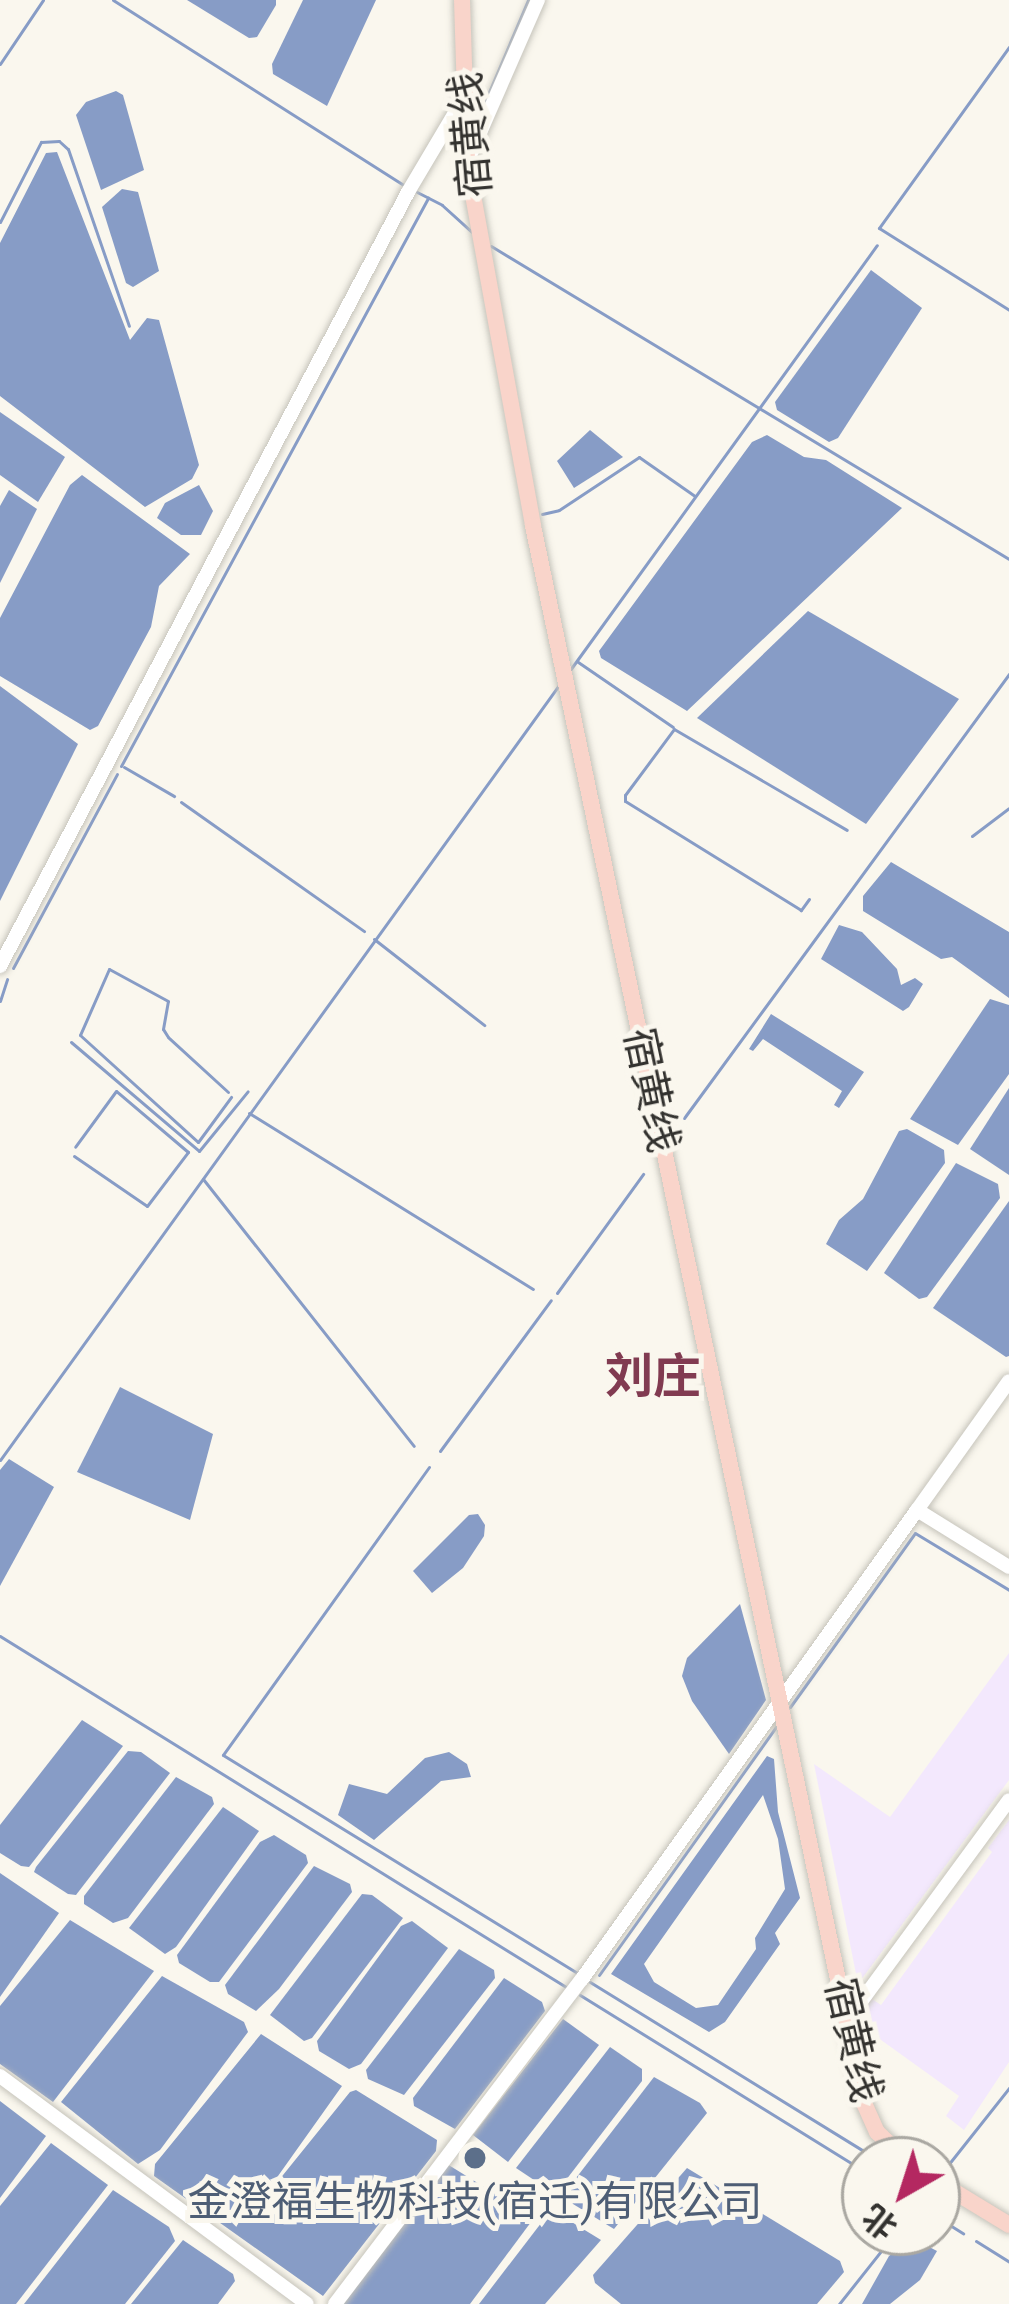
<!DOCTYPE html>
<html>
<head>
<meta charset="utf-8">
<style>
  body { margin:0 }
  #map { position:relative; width:1009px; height:2304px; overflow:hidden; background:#faf7ee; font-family:Roboto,"Noto Sans SC",sans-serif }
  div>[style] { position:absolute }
  .industrial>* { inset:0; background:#f3e8fd }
  .water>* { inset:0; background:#879cc6 }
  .stream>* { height:3px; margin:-1.5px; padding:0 1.5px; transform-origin:1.5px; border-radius:1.5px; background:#879cc6 }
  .roads { filter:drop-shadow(0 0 3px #c6c4bb) drop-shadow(0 0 3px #c6c4bb) }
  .minor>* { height:14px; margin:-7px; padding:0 7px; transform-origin:7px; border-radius:7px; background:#fff }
  .major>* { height:16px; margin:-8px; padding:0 8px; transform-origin:8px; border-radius:8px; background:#f9d4ca }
  .dots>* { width:33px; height:33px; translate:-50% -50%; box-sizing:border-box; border:6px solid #faf7ee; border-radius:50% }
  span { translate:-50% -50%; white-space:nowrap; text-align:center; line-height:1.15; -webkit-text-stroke:10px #faf7ee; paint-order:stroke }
  .street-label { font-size:42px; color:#33322f }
  .service-label { font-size:42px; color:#4e5e75 }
  .quarter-label { font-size:48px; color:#813b51; font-weight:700 }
  .north { position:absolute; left:841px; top:2136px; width:120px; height:120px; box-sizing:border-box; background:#faf7ee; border:3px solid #aaa8a2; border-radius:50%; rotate:219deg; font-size:33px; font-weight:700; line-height:48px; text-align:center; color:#33322f }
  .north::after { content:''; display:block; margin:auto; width:42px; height:54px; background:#b42861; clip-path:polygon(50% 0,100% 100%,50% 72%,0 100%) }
</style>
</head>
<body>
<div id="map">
  <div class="industrial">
    <div style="clip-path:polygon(1009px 1653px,1009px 1780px,858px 1984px,814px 1764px,890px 1817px)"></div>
    <div style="clip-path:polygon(1009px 1820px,1009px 2062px,964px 2130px,946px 2116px,959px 2096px,856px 2022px,872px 1999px,881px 2005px,992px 1852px,988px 1848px)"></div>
  </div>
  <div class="water">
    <div style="clip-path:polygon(187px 0,276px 0,276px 5px,257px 37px,249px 38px)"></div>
    <div style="clip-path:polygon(303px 0,376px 0,327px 106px,273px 74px,272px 64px)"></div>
    <div style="clip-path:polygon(116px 91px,123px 95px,144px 170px,101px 190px,76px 115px,86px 102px)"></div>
    <div style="clip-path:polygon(57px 152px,130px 340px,147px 318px,159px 320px,199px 465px,192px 479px,145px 507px,0 396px,0 243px,46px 153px)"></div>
    <div style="clip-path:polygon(122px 189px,138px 192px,159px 271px,133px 287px,126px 283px,102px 207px)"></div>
    <div style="clip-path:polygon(871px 270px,922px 308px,838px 438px,829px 442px,777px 410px,775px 402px)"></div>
    <div style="clip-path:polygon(0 412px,65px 457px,38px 502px,0 475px)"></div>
    <div style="clip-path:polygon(590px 430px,623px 457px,574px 488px,557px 461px)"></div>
    <div style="clip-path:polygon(767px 435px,804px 457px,826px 460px,902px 508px,687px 711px,601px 658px,599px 651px,752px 442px)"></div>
    <div style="clip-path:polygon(82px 475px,190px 554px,159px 586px,151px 627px,98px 726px,90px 730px,0 676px,0 618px,70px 485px)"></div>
    <div style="clip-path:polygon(199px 485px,213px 511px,201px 535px,181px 535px,157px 518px,165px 503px)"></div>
    <div style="clip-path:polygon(9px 490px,37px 509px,0 583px,0 506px)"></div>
    <div style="clip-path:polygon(808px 611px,959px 699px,866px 824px,697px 718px)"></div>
    <div style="clip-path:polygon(0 686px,78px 744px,0 901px)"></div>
    <div style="clip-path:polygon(891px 862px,1009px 932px,1009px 998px,952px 957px,941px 959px,863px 911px,863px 896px)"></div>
    <div style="clip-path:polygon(839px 925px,862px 932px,897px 969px,901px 985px,915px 978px,923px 984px,909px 1007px,903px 1011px,821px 959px)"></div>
    <div style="clip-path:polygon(990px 999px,1009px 1005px,1009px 1074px,958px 1145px,910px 1119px)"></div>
    <div style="clip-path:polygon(771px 1014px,864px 1072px,839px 1108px,834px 1105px,842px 1091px,763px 1039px,753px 1051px,749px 1049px)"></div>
    <div style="clip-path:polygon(1009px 1088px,1009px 1175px,970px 1149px)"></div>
    <div style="clip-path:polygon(907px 1129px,944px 1150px,945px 1163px,867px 1271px,826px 1244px,839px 1220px,863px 1199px,899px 1131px)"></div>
    <div style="clip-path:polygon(956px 1163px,998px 1184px,1000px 1198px,927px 1297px,919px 1299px,884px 1273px)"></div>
    <div style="clip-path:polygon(1009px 1201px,1009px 1356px,1006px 1357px,933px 1308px)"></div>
    <div style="clip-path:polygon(120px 1387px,213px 1434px,190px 1520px,77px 1472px)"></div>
    <div style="clip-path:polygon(9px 1459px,54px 1487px,0 1586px,0 1470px)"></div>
    <div style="clip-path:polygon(478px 1514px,485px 1525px,484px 1536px,463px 1568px,432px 1593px,413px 1571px,469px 1515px)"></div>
    <div style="clip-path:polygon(740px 1604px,766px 1700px,729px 1754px,692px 1701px,682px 1676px,687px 1658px)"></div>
    <div style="clip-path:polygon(82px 1720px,123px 1746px,29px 1867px,21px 1866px,0 1853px,0 1825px)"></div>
    <div style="clip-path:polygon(128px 1751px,141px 1752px,170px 1773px,76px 1895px,68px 1894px,34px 1872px,36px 1867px)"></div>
    <div style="clip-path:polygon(449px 1752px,467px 1764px,471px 1777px,441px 1781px,374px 1840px,338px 1815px,349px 1784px,387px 1794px,425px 1758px)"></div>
    <div style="clip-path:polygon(evenodd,767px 1756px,774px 1759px,778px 1812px,800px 1898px,775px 1933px,780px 1944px,725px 2022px,709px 2032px,611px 1974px,767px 1756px,763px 1795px,778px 1839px,785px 1889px,755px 1938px,756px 1949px,718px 2005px,696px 2008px,654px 1982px,644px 1964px,763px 1795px)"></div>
    <div style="clip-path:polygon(176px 1777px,212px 1797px,214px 1804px,128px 1918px,113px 1923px,84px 1904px,84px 1896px)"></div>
    <div style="clip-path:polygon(223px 1807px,259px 1831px,176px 1947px,165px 1954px,129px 1928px)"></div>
    <div style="clip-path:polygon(274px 1835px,306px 1855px,308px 1863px,219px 1982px,210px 1982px,179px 1963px,177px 1955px,260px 1842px)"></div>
    <div style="clip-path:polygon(314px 1866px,350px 1884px,352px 1892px,279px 1989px,256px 2011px,228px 1994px,225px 1985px)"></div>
    <div style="clip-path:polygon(0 1873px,59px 1913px,0 1997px)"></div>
    <div style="clip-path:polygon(362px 1894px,372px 1895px,403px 1918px,312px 2038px,304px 2041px,270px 2015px)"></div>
    <div style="clip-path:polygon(70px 1920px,154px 1971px,53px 2102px,0 2064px,0 2006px)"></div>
    <div style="clip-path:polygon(412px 1921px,448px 1948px,361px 2064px,349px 2069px,319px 2051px,317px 2041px,401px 1926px)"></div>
    <div style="clip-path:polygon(459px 1949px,494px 1970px,495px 1978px,404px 2095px,368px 2079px,366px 2070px)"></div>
    <div style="clip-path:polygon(162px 1976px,244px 2022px,248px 2032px,160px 2150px,138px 2164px,61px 2102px)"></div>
    <div style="clip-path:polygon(504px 1978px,542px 2002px,545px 2011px,455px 2129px,414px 2106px,413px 2098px)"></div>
    <div style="clip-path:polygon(563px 2019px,599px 2045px,508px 2162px,473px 2135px)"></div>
    <div style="clip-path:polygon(261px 2034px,342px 2086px,246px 2221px,350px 2092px,356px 2090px,437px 2140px,436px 2151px,323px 2296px,154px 2176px,155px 2164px)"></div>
    <div style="clip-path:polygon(610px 2047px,642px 2069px,642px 2081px,556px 2193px,552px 2192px,516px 2168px)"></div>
    <div style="clip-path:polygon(654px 2077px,700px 2103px,707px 2113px,614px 2229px,573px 2204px,566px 2191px)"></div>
    <div style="clip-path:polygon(0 2101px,46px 2136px,0 2198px)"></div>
    <div style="clip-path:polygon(51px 2143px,108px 2185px,16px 2304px,0 2304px,0 2206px)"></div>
    <div style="clip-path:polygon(447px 2164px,534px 2218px,470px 2304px,341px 2304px)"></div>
    <div style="clip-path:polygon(687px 2168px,840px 2261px,844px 2272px,817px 2304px,621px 2304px,595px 2283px,593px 2275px)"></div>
    <div style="clip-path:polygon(113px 2190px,169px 2227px,175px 2241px,125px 2304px,24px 2304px)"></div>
    <div style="clip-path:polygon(557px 2213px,601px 2240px,545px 2304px,479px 2304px,545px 2218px)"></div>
    <div style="clip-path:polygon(912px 2238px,937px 2251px,920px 2280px,890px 2304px,862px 2304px,889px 2256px)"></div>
    <div style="clip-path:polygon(183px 2240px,233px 2274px,235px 2281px,218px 2304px,131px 2304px)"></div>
  </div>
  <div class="stream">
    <div style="left:113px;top:0;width:344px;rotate:32.5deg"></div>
    <div style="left:1009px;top:47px;width:223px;rotate:125.7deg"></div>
    <div style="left:879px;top:228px;width:154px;rotate:32.2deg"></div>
    <div style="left:0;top:64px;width:77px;rotate:-56.1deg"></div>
    <div style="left:475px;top:125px;width:136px;rotate:-67deg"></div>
    <div style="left:417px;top:192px;width:28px;rotate:27deg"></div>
    <div style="left:442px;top:205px;width:40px;rotate:42deg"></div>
    <div style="left:0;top:222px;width:90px;rotate:-62.9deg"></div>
    <div style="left:41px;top:142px;width:18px;rotate:-3deg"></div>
    <div style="left:59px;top:141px;width:12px;rotate:42deg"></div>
    <div style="left:68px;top:149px;width:187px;rotate:71deg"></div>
    <div style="left:491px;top:246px;width:605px;rotate:31.14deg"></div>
    <div style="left:542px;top:514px;width:17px;rotate:-13deg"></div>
    <div style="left:559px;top:510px;width:96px;rotate:-33.5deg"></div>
    <div style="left:639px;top:457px;width:68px;rotate:34.9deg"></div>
    <div style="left:578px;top:662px;width:115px;rotate:34.4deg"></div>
    <div style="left:570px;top:670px;width:524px;rotate:-54.16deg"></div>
    <div style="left:121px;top:766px;width:646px;rotate:-61.61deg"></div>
    <div style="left:124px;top:767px;width:58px;rotate:30.1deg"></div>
    <div style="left:181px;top:802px;width:224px;rotate:35.2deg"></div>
    <div style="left:972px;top:836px;width:46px;rotate:-37.1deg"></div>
    <div style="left:809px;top:899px;width:14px;rotate:126deg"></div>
    <div style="left:801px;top:910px;width:207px;rotate:-148.2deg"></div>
    <div style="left:625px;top:801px;width:6px;rotate:-90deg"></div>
    <div style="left:625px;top:795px;width:82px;rotate:-53.4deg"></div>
    <div style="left:674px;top:729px;width:200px;rotate:30.3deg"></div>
    <div style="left:374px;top:939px;width:140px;rotate:38deg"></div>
    <div style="left:13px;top:968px;width:220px;rotate:-61.8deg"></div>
    <div style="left:0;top:1001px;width:23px;rotate:-72deg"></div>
    <div style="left:71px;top:1042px;width:168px;rotate:40.4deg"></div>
    <div style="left:199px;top:1151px;width:77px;rotate:-50.8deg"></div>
    <div style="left:228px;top:1092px;width:81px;rotate:-137.5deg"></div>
    <div style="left:168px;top:1037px;width:9px;rotate:-122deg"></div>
    <div style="left:163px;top:1029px;width:28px;rotate:-80deg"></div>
    <div style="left:168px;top:1001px;width:67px;rotate:-151.5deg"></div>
    <div style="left:109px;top:969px;width:72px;rotate:113.7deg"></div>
    <div style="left:80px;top:1035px;width:159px;rotate:42.2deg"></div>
    <div style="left:198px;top:1142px;width:56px;rotate:-53.7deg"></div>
    <div style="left:249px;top:1113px;width:334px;rotate:31.8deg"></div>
    <div style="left:684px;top:1118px;width:550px;rotate:-53.8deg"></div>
    <div style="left:74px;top:1156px;width:88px;rotate:34.4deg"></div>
    <div style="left:147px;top:1206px;width:68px;rotate:-52.8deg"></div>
    <div style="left:188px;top:1152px;width:94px;rotate:-139.7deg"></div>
    <div style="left:116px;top:1091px;width:69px;rotate:126.2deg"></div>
    <div style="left:203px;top:1179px;width:340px;rotate:51.7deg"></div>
    <div style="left:557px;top:1293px;width:147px;rotate:-54.1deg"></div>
    <div style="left:440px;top:1451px;width:187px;rotate:-53.7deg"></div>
    <div style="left:0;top:1460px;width:956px;rotate:-54.2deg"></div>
    <div style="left:429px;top:1467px;width:354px;rotate:125.6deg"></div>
    <div style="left:223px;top:1755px;width:416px;rotate:31.6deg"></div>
    <div style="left:0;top:1636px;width:666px;rotate:31.8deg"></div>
    <div style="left:790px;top:1707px;width:214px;rotate:-54.3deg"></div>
    <div style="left:915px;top:1533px;width:110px;rotate:31.2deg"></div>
    <div style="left:599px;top:1975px;width:305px;rotate:-54.5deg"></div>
    <div style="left:590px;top:1982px;width:339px;rotate:31.7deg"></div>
    <div style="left:580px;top:1995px;width:335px;rotate:31.8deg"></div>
    <div style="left:944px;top:2170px;width:105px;rotate:-51.6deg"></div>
    <div style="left:937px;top:2217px;width:31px;rotate:32deg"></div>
    <div style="left:976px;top:2241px;width:39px;rotate:32deg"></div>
    <div style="left:839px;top:2304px;width:92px;rotate:-51.6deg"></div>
  </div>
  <div class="roads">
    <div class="minor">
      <div style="left:468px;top:160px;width:175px;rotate:-66.4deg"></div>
      <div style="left:0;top:966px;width:875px;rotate:-62.2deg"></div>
      <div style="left:408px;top:192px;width:112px;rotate:-59.3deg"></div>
      <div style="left:917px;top:1510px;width:158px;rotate:-54.5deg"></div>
      <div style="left:846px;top:2022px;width:275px;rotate:-53.7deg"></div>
      <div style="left:0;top:2076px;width:382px;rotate:36.6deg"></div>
      <div style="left:335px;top:2304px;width:408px;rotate:-52.8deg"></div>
      <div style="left:582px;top:1979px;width:576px;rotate:-54.46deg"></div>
      <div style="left:917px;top:1510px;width:108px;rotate:31.8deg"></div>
    </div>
    <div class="major">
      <div style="left:462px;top:0;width:162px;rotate:88.2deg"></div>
      <div style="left:467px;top:162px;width:370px;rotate:79.7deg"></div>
      <div style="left:533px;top:526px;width:1611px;rotate:78.15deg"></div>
      <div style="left:864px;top:2103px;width:32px;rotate:66deg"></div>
      <div style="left:877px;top:2132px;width:40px;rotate:44deg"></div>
      <div style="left:937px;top:2181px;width:84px;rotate:31.4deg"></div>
    </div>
  </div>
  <div class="dots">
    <div style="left:475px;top:2158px;background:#5c6f8a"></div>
  </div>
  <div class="street-label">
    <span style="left:471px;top:135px;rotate:-95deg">宿黄线</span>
    <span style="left:651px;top:1090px;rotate:78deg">宿黄线</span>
    <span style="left:853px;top:2040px;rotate:77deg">宿黄线</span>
  </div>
  <div class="service-label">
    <span style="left:475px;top:2202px">金澄福生物科技(宿迁)有限公司</span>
  </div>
  <div class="quarter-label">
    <span style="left:653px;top:1377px">刘庄</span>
  </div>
  <div class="north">北</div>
</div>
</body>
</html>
